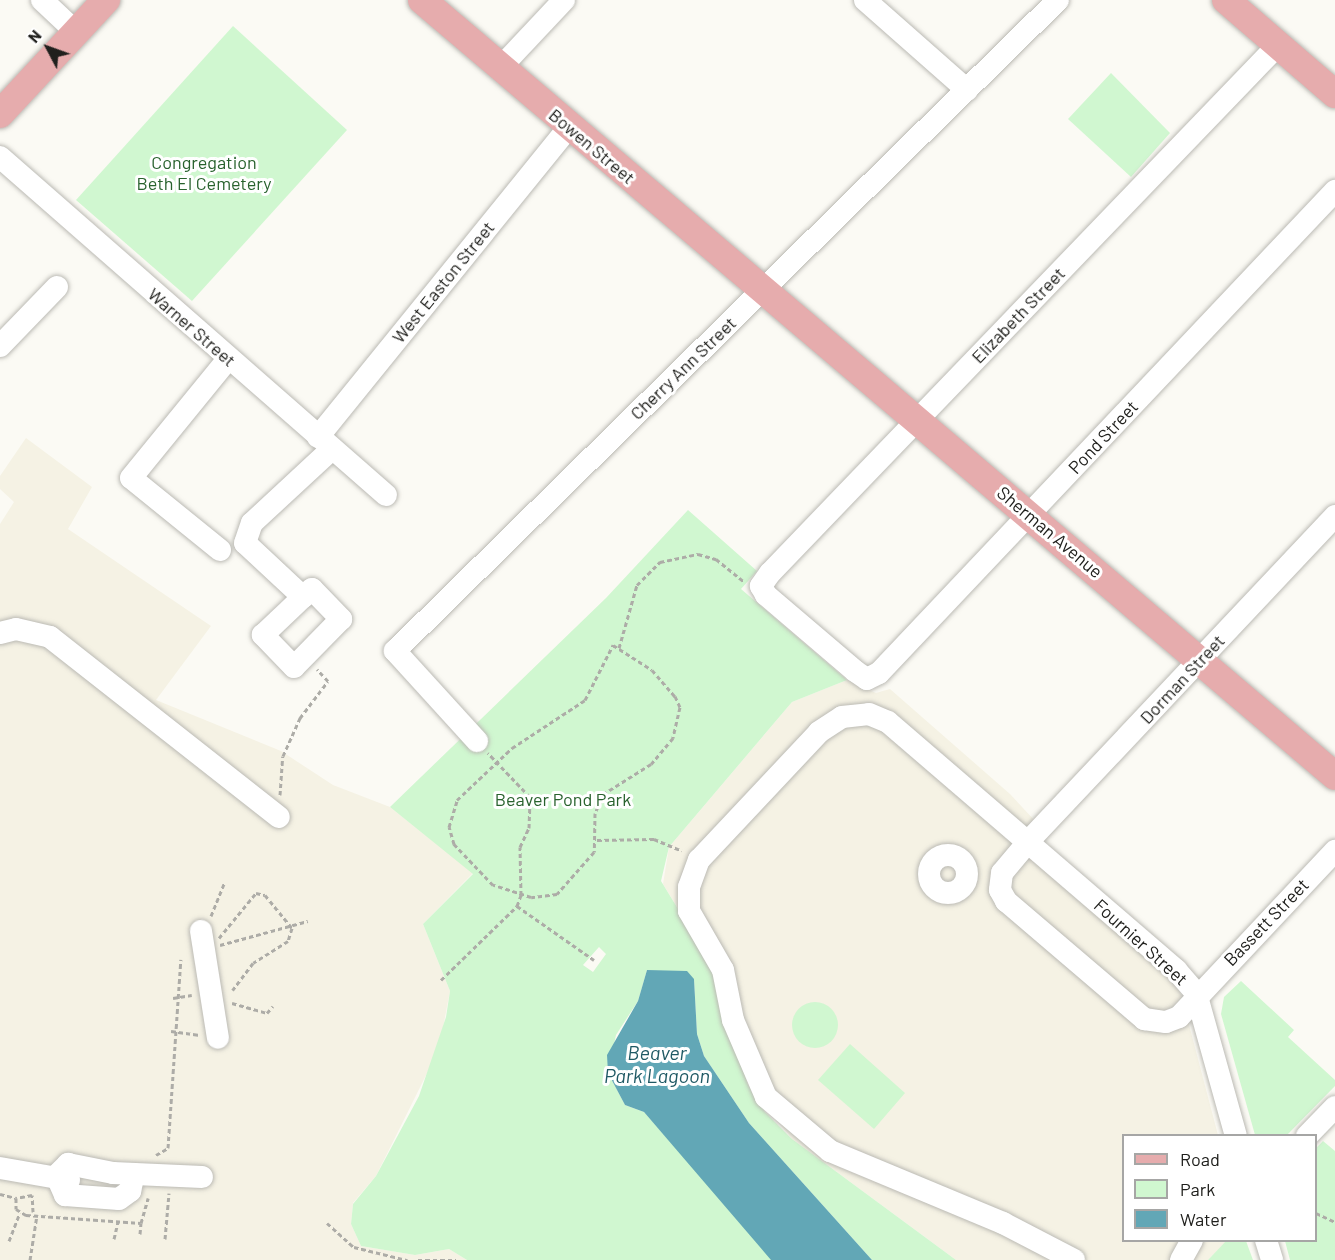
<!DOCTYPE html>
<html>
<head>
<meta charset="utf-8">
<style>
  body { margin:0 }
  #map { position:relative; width:1335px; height:1260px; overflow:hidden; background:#fbfaf4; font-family:Barlow,sans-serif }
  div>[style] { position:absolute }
  .built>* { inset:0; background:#f5f2e4 }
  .green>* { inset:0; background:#d0f7d0 }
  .round { border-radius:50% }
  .water>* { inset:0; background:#62a7b6 }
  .path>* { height:3px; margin-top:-1.5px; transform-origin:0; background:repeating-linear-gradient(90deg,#adaca7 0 4.5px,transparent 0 7.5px) }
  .roads { filter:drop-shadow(0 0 2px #bbbab4) drop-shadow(0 0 2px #bbbab4) }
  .minor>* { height:22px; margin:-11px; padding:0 11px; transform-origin:11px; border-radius:11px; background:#fff }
  .minor>.ring { margin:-11px; padding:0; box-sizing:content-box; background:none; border:22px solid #fff; border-radius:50% }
  .major>* { height:28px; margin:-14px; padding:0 14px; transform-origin:14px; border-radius:14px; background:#e6acad }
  span { translate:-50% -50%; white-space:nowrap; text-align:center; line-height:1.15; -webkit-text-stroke:6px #fff; paint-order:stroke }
  .street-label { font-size:18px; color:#20201d }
  .park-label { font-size:18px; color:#28622d }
  .water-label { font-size:20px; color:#1f5964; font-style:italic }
  .legend { position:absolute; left:1122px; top:1134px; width:195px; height:108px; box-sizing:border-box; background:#fff; border:2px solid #a6a6a5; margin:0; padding:8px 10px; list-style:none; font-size:18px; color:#20201d }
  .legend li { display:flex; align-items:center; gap:12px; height:30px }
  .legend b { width:30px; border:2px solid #a6a6a5 }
  .north { position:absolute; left:18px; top:18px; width:60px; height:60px; -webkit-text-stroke:4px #fff; paint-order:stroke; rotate:311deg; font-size:16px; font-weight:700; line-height:24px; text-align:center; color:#20201d }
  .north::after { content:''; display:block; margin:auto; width:21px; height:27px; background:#20201d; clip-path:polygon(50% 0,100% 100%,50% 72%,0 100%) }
</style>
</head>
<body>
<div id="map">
  <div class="built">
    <div style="clip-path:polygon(26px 438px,92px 487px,68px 529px,211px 626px,156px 700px,281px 751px,333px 785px,390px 807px,473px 873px,423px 924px,450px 991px,439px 1049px,376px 1176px,353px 1203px,351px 1224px,361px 1246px,415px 1255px,449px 1249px,467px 1260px,0 1260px,0 524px,14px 502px,0 489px,0 476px)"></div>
    <div style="clip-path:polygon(847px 680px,876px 693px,890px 689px,1010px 794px,1036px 822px,1015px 844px,1179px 987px,1218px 1135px,1124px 1136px,1124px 1240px,1227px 1241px,1208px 1260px,956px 1260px,792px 1139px,748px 1085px,708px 958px,663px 884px,669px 847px,792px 702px)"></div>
  </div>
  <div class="green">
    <div style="clip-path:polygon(233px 26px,347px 130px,192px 301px,76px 200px)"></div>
    <div style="clip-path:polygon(1111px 73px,1170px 133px,1131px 177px,1068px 119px)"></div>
    <div style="clip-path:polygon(evenodd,688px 510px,757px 571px,741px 589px,847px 680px,792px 702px,669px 847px,661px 881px,708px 958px,748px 1085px,765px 1112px,792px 1139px,956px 1260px,872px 1260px,749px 1123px,704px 1056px,697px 1034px,694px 979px,647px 970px,638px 1001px,616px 1035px,608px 1073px,625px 1105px,644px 1112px,774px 1260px,467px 1260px,449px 1249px,415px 1255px,361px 1246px,351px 1224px,353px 1204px,376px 1176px,419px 1096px,446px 1017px,450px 991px,423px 924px,473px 874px,390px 807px,606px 598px,688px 510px,599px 947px,606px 954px,593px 972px,583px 965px,599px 947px)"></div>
    <div style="clip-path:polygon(1241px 981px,1294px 1030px,1288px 1037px,1335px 1080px,1335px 1086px,1287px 1135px,1255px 1135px,1221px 1014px,1224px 997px)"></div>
    <div class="round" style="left:792px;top:1002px;width:46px;height:46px"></div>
    <div style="clip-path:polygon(850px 1044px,905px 1093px,874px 1129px,818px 1080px)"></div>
    <div style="clip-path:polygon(1323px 1141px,1335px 1151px,1335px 1260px,1290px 1260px,1285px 1241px,1316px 1240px,1316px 1148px)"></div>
    <div style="clip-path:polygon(1227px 1240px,1246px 1241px,1253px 1260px,1208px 1260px)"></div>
  </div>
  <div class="water">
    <div style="clip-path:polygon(647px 970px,687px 971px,694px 979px,697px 1034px,704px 1056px,749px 1123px,872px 1260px,771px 1260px,644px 1112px,625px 1105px,608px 1073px,607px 1055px,638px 1001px)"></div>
  </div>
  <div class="path">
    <div style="left:613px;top:645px;width:46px;rotate:32.7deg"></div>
    <div style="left:652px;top:670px;width:35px;rotate:49deg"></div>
    <div style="left:675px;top:696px;width:12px;rotate:66deg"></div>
    <div style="left:680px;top:707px;width:32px;rotate:103deg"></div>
    <div style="left:673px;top:738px;width:34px;rotate:130deg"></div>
    <div style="left:651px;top:764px;width:54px;rotate:147.8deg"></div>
    <div style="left:605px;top:793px;width:22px;rotate:117deg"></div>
    <div style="left:595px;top:813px;width:39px;rotate:91deg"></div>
    <div style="left:594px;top:852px;width:56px;rotate:131.4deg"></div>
    <div style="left:557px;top:894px;width:26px;rotate:173deg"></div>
    <div style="left:531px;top:897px;width:40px;rotate:-162deg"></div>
    <div style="left:493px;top:885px;width:57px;rotate:-133.6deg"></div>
    <div style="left:454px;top:844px;width:18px;rotate:-106deg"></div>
    <div style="left:449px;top:827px;width:28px;rotate:-73deg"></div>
    <div style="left:457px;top:800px;width:76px;rotate:-43.4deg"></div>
    <div style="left:512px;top:748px;width:87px;rotate:-33.3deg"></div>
    <div style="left:585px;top:700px;width:62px;rotate:-63deg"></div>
    <div style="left:619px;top:648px;width:66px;rotate:-74.1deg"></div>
    <div style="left:637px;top:585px;width:33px;rotate:-45deg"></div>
    <div style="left:660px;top:562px;width:39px;rotate:-12deg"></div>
    <div style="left:698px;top:554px;width:19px;rotate:16deg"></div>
    <div style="left:716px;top:559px;width:36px;rotate:39deg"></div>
    <div style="left:280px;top:795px;width:39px;rotate:-86deg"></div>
    <div style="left:283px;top:756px;width:42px;rotate:-65.9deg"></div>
    <div style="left:300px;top:718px;width:46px;rotate:-52.9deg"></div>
    <div style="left:328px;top:681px;width:16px;rotate:-133deg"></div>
    <div style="left:597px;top:840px;width:57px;rotate:-1deg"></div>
    <div style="left:654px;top:839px;width:30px;rotate:23deg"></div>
    <div style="left:517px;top:906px;width:94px;rotate:35deg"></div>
    <div style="left:211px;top:916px;width:35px;rotate:-68deg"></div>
    <div style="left:219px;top:938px;width:58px;rotate:-50.6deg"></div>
    <div style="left:256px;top:893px;width:9px;rotate:13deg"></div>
    <div style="left:265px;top:895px;width:43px;rotate:50.7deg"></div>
    <div style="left:292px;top:928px;width:14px;rotate:107deg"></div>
    <div style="left:288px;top:941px;width:41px;rotate:147.8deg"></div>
    <div style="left:253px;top:963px;width:34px;rotate:127deg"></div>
    <div style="left:220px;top:945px;width:91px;rotate:-15.3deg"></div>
    <div style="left:441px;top:980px;width:106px;rotate:-44.2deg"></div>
    <div style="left:517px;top:906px;width:12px;rotate:-70deg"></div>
    <div style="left:521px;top:895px;width:48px;rotate:-91.2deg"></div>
    <div style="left:520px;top:847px;width:21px;rotate:-65deg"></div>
    <div style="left:529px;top:828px;width:31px;rotate:-88deg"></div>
    <div style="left:530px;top:797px;width:61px;rotate:-133.7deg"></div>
    <div style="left:173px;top:998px;width:19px;rotate:-9deg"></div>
    <div style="left:232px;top:1003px;width:36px;rotate:16deg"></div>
    <div style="left:267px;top:1013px;width:9px;rotate:-49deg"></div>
    <div style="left:171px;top:1031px;width:29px;rotate:8deg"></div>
    <div style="left:156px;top:1155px;width:14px;rotate:-30deg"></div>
    <div style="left:168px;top:1148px;width:189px;rotate:-86.1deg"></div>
    <div style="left:0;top:1194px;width:16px;rotate:14deg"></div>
    <div style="left:33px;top:1212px;width:17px;rotate:-93deg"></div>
    <div style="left:32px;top:1195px;width:16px;rotate:169deg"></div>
    <div style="left:16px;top:1198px;width:11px;rotate:90deg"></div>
    <div style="left:16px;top:1209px;width:12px;rotate:31deg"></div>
    <div style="left:26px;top:1215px;width:115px;rotate:4deg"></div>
    <div style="left:141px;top:1223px;width:26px;rotate:-74deg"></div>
    <div style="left:1316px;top:1213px;width:21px;rotate:25deg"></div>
    <div style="left:327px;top:1223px;width:36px;rotate:42deg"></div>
    <div style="left:354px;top:1247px;width:55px;rotate:13.8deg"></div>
    <div style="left:140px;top:1234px;width:11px;rotate:-85deg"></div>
    <div style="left:114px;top:1239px;width:17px;rotate:-77deg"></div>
    <div style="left:165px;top:1239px;width:46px;rotate:-85deg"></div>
    <div style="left:9px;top:1241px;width:30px;rotate:-69deg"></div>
    <div style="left:30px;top:1260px;width:46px;rotate:-81.2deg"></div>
    <div style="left:418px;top:1260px;width:38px"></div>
  </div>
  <div class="roads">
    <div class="minor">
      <div style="left:42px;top:0;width:47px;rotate:43.3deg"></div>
      <div style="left:865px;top:0;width:136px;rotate:41.4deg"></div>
      <div style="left:1278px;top:45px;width:733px;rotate:133.89deg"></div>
      <div style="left:770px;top:573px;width:16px;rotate:125deg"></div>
      <div style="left:761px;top:586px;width:10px;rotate:61deg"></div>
      <div style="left:766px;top:595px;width:117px;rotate:40.5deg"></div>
      <div style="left:855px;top:671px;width:14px;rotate:34deg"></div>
      <div style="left:867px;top:679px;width:13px;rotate:-27deg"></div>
      <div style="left:879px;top:673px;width:664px;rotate:-46.59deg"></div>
      <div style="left:501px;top:67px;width:92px;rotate:-46.8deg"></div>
      <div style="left:0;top:157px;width:513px;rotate:41.21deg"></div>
      <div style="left:0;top:346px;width:82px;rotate:-46deg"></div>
      <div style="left:318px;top:437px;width:399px;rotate:-51deg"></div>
      <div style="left:1335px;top:516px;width:448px;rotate:133.3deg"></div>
      <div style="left:1028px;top:842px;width:40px;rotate:130deg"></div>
      <div style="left:1002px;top:873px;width:17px;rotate:97deg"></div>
      <div style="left:1000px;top:890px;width:13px;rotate:61deg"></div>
      <div style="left:1006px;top:901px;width:182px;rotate:40.5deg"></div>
      <div style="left:1144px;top:1019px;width:22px;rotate:8deg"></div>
      <div style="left:1166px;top:1022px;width:14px;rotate:-21deg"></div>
      <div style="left:1179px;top:1017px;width:228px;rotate:-46.8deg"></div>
      <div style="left:220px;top:550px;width:114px;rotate:-141deg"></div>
      <div style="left:131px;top:478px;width:154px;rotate:-50.8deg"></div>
      <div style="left:303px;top:597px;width:12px;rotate:-42deg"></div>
      <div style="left:312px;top:589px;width:42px;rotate:46deg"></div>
      <div style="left:341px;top:619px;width:67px;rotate:134.4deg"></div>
      <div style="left:294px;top:667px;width:45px;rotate:-134.1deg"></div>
      <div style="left:263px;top:635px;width:55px;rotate:-43.5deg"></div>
      <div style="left:303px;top:597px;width:79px;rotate:-137deg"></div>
      <div style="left:245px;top:543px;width:21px;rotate:-71deg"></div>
      <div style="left:252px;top:523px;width:109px;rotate:-42.8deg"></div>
      <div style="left:0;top:633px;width:16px;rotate:-14deg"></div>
      <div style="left:16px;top:629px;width:35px;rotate:13deg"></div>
      <div style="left:50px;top:637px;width:291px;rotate:38.2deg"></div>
      <div style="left:477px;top:741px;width:122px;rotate:-132.3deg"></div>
      <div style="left:395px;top:651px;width:929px;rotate:-44.48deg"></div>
      <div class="ring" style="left:929px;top:855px;width:16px;height:16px"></div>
      <div style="left:201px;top:931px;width:108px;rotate:81deg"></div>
      <div style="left:1307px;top:1136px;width:40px;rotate:-46deg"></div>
      <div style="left:0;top:1168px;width:70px;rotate:9.9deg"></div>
      <div style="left:57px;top:1175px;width:16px;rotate:-45deg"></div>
      <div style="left:68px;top:1164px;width:46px;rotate:11.3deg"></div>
      <div style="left:113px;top:1173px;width:89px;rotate:2.6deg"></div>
      <div style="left:57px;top:1177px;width:20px;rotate:66deg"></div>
      <div style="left:65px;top:1195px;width:54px;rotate:4.2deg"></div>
      <div style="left:119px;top:1199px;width:14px;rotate:-36deg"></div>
      <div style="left:130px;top:1191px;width:17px;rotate:-77deg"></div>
      <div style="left:1266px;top:1240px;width:21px;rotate:73deg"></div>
      <div style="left:1074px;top:1260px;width:80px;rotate:-152.5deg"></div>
      <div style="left:1003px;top:1223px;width:187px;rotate:-157.4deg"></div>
      <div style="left:830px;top:1151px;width:84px;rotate:-139.8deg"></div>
      <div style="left:766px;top:1097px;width:84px;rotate:-113.2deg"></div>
      <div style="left:733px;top:1020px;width:51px;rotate:-101.3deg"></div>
      <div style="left:723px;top:970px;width:68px;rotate:-120deg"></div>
      <div style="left:689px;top:911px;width:24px;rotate:-90deg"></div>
      <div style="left:689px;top:887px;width:29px;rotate:-70deg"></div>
      <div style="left:699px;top:860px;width:175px;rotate:-46.8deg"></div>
      <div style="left:819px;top:732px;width:27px;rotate:-33deg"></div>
      <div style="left:842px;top:717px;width:27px;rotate:-6deg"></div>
      <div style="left:869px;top:714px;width:21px;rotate:23deg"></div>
      <div style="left:888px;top:722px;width:380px;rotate:40.7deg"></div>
      <div style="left:1176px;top:970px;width:30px;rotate:49deg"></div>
      <div style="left:1196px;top:993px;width:148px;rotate:74.4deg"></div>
      <div style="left:1181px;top:1260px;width:23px;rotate:-61deg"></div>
    </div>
    <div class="major">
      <div style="left:422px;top:0;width:1198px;rotate:40.36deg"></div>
      <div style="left:1226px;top:0;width:144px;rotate:40.8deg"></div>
      <div style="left:0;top:114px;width:156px;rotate:-47.1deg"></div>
    </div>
  </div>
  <div class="street-label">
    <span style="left:592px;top:146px;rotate:40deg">Bowen Street</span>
    <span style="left:443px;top:282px;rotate:-51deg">West Easton Street</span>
    <span style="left:1018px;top:315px;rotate:-46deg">Elizabeth Street</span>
    <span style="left:192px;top:327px;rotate:41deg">Warner Street</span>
    <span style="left:683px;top:368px;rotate:-44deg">Cherry Ann Street</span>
    <span style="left:1103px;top:437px;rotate:-47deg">Pond Street</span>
    <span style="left:1050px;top:532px;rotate:40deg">Sherman Avenue</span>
    <span style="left:1182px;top:679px;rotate:-47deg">Dorman Street</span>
    <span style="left:1266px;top:922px;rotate:-46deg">Bassett Street</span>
    <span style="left:1141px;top:942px;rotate:42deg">Fournier Street</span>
  </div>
  <div class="park-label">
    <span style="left:204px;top:173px">Congregation<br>Beth El Cemetery</span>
    <span style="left:563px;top:799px">Beaver Pond Park</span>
  </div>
  <div class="water-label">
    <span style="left:657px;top:1064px">Beaver<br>Park Lagoon</span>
  </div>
  <ul class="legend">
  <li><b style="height:8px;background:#e6acad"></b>Road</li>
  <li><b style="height:16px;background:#d0f7d0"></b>Park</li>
  <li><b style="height:16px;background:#62a7b6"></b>Water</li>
  </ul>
  <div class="north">N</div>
</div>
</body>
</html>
